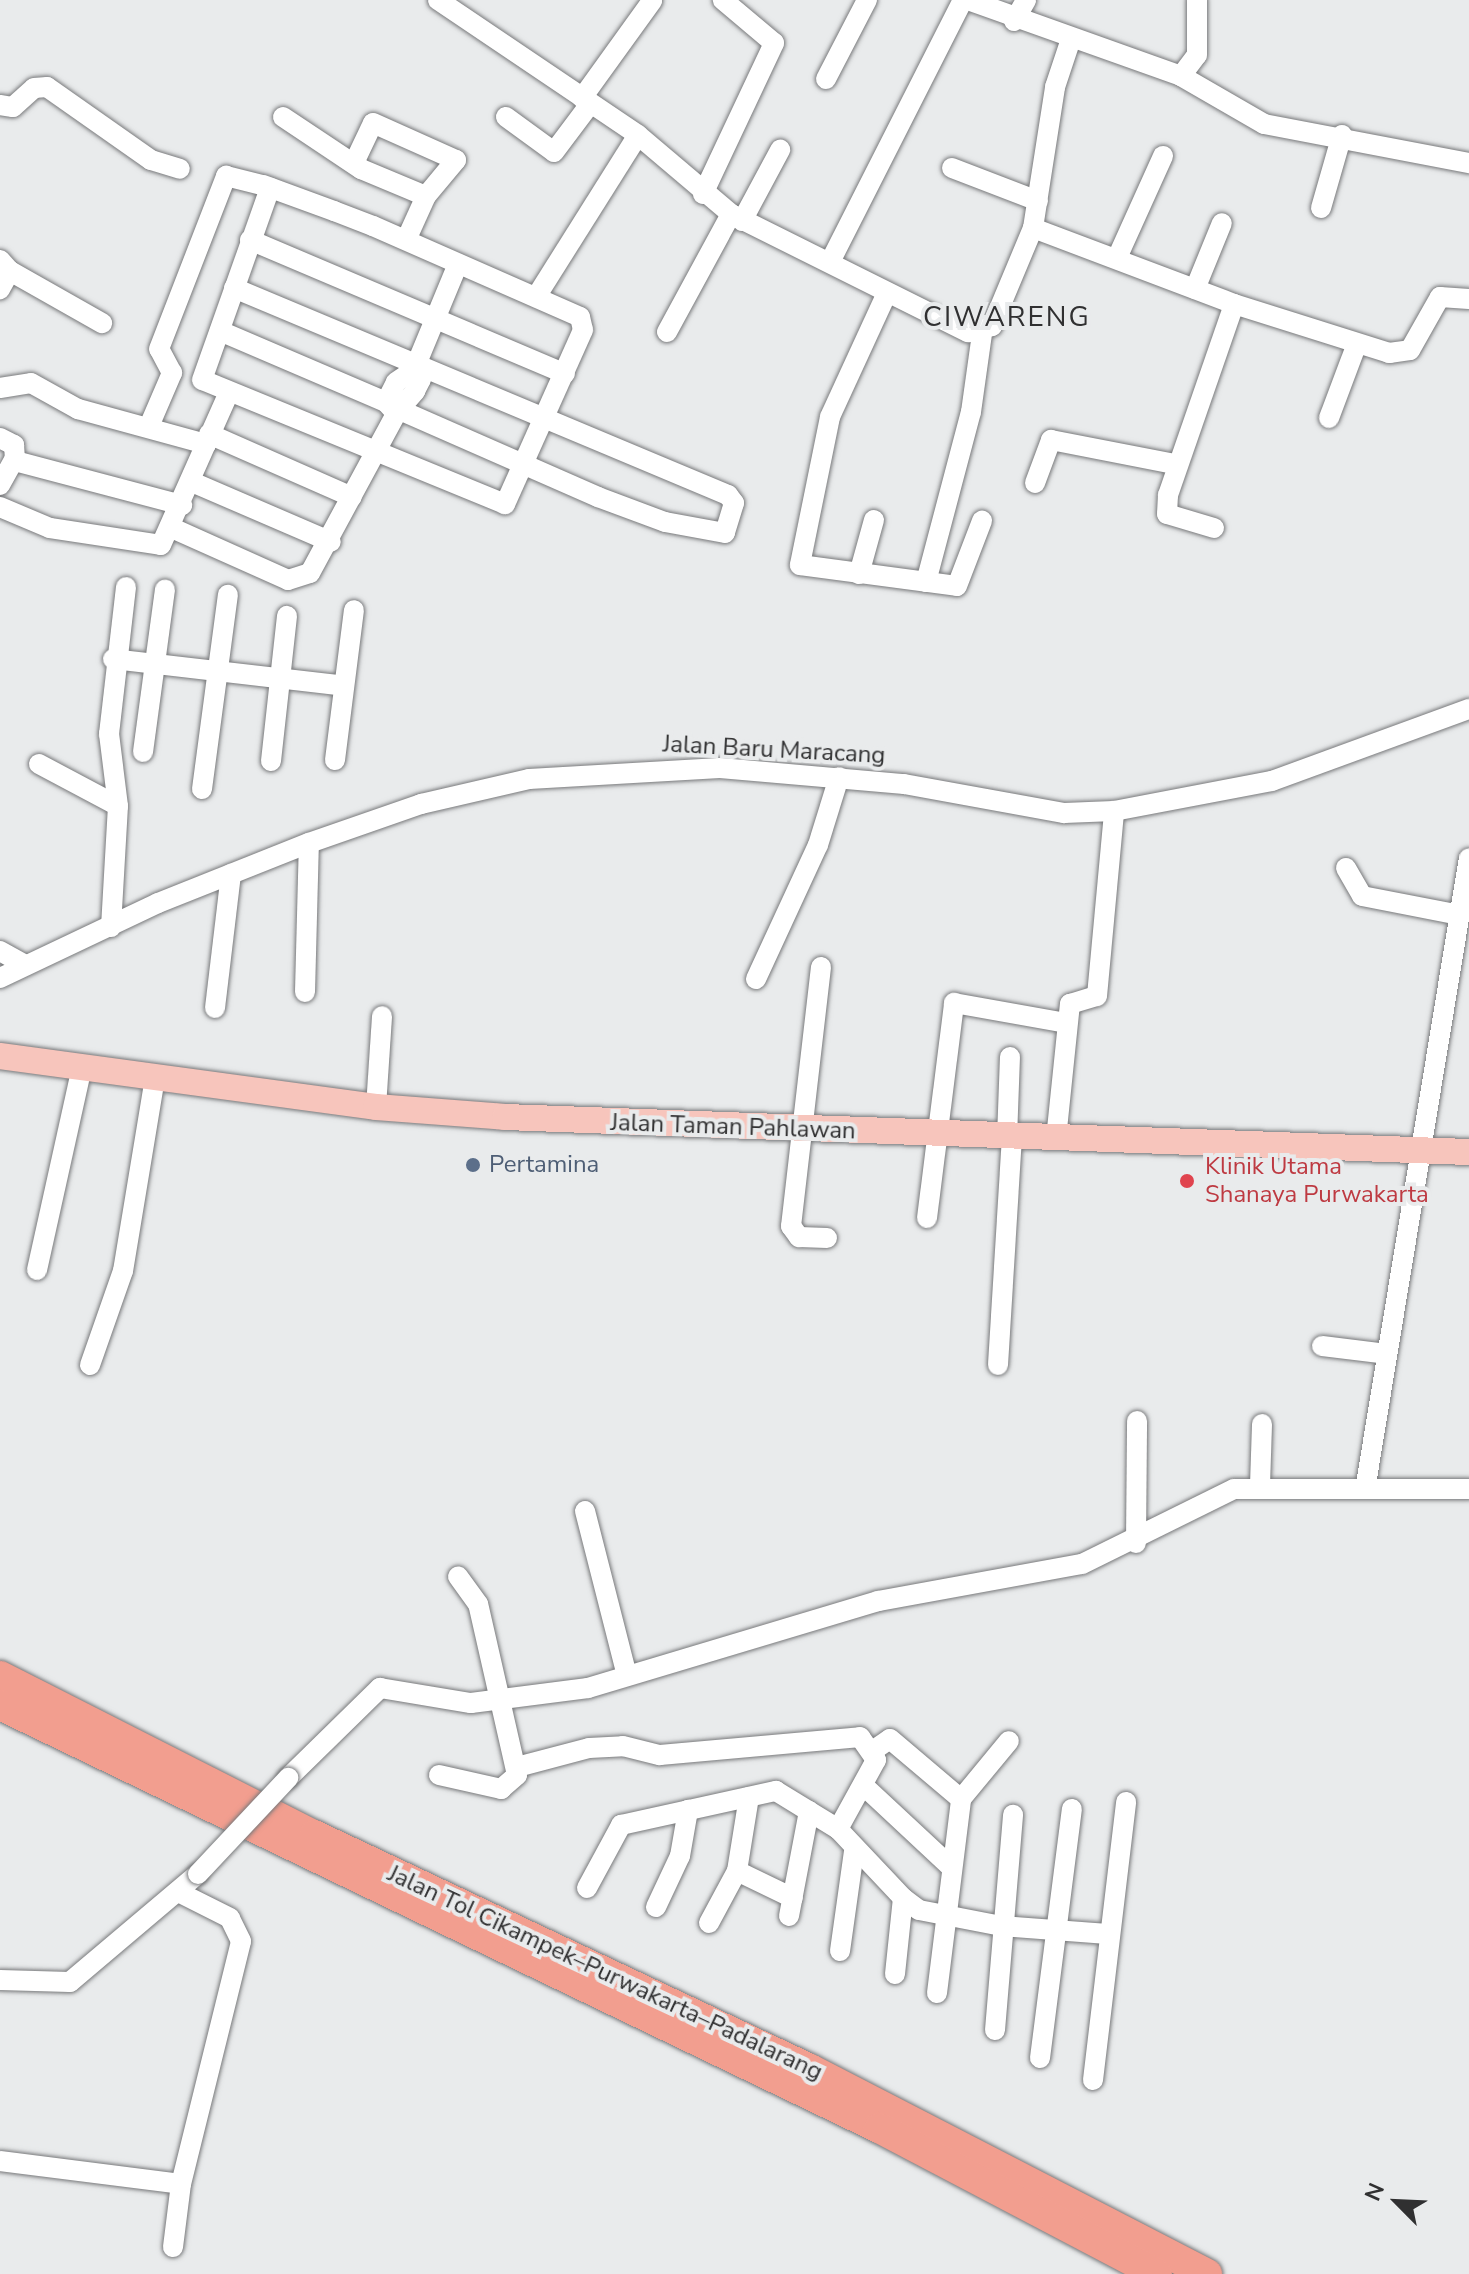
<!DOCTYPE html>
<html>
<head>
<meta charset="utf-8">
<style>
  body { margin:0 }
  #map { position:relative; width:1469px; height:2274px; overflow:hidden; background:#e9ebec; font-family:"Nunito Sans",sans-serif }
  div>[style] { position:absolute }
  .roads { filter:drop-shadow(0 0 2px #78797b) drop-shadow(0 0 2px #78797b) }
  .minor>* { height:20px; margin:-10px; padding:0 10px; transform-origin:10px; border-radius:10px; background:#fff }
  .major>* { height:26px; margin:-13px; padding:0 13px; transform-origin:13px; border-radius:13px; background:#f7c5bc }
  .highway>* { height:30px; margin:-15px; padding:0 15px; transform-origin:15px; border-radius:15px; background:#f29e8f }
  .bridges { filter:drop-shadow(0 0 2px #78797b) drop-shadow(0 0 2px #78797b) }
  .minor-bridge>* { height:20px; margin:-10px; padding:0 10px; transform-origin:10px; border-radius:10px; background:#fff }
  .dots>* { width:22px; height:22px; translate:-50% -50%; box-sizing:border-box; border:4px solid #e9ebec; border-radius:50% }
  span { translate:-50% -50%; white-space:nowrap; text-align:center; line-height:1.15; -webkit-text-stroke:8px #e9ebec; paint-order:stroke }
  .street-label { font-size:24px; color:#303031 }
  .service-label { font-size:24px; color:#4e5e75 }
  .left { translate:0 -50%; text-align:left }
  .health-label { font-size:24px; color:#be3a42 }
  .quarter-label { font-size:28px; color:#303031; letter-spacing:2px }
  .north { position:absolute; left:1357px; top:2162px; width:80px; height:80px; -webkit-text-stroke:6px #e9ebec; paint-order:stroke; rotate:294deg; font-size:22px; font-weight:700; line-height:32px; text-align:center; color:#303031 }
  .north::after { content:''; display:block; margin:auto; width:28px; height:36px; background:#303031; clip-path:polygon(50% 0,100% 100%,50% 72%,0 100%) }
</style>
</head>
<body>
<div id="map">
  <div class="roads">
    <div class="minor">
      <div style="left:438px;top:0;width:241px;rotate:34deg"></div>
      <div style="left:638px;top:135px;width:122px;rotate:40.3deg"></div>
      <div style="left:731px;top:214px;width:265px;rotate:26.5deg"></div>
      <div style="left:968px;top:332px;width:25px;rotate:-14deg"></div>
      <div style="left:992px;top:326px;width:106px;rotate:-67.3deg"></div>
      <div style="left:1033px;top:228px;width:215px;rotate:20.7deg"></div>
      <div style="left:1234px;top:304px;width:163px;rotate:17.5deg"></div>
      <div style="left:1389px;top:353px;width:21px;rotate:-8deg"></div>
      <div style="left:1410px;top:350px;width:61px;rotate:-60.5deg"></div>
      <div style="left:1440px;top:297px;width:29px;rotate:4deg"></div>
      <div style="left:968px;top:0;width:226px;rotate:19.6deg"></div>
      <div style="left:1181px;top:76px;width:96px;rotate:30deg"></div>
      <div style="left:1264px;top:124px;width:209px;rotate:10.8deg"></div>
      <div style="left:1014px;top:21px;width:24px;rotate:-60deg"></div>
      <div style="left:1181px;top:76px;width:26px;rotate:-53deg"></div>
      <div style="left:1197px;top:55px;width:55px;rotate:-90deg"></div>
      <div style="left:826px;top:79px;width:89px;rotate:-62.6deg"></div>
      <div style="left:582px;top:98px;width:120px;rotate:-54.2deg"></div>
      <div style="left:0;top:105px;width:13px;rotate:9deg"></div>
      <div style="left:13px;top:107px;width:28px;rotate:-42deg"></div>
      <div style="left:34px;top:88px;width:13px;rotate:-4deg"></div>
      <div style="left:47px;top:87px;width:127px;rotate:35.1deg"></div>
      <div style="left:151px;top:160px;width:30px;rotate:17deg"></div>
      <div style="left:283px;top:117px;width:94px;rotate:33.7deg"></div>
      <div style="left:361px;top:169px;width:70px;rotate:22.6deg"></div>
      <div style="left:506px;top:117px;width:59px;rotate:36.1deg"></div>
      <div style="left:554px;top:152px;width:60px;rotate:-53.1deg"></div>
      <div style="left:354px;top:163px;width:44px;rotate:-64.6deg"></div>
      <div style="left:373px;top:123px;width:91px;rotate:24deg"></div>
      <div style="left:456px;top:160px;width:47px;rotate:129.8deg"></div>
      <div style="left:426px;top:196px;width:48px;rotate:114.4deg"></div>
      <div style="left:952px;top:168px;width:92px;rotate:21deg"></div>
      <div style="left:703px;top:194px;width:167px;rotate:-64.8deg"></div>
      <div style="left:774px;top:43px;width:67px;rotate:-139.9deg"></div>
      <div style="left:1321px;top:208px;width:76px;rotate:-74deg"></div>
      <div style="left:742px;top:221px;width:81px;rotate:-61.8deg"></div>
      <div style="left:1033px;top:228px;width:143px;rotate:-81.1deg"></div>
      <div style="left:1055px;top:87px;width:47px;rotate:-71.6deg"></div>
      <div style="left:250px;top:240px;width:342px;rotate:23deg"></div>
      <div style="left:1117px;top:258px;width:112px;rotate:-65.7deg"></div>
      <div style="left:0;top:260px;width:15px;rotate:48deg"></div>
      <div style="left:10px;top:271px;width:21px;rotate:119deg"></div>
      <div style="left:830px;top:262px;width:294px;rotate:-63.1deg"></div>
      <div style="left:10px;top:271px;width:106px;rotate:29.5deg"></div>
      <div style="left:234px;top:288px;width:536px;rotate:22.74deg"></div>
      <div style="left:728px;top:495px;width:10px;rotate:53deg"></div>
      <div style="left:734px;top:503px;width:31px;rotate:107deg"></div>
      <div style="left:725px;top:533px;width:61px;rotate:-169.6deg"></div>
      <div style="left:665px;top:522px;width:72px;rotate:-159.5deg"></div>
      <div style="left:598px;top:497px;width:212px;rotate:-156.3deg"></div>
      <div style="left:1195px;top:289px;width:71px;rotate:-67.8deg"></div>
      <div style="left:886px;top:295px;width:134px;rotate:114.7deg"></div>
      <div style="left:830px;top:417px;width:151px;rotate:101.5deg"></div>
      <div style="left:800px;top:565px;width:158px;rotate:7.6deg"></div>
      <div style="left:957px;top:586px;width:70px;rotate:-69deg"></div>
      <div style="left:536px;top:297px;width:191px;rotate:-57.8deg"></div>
      <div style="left:220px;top:331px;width:181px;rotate:23.2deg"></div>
      <div style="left:667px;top:332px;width:134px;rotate:-61.5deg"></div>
      <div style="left:414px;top:370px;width:115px;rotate:-67.5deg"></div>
      <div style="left:0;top:388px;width:31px;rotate:-9deg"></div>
      <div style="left:31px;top:383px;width:54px;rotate:29deg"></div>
      <div style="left:78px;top:409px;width:133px;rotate:15.3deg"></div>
      <div style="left:394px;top:411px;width:12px;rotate:-132deg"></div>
      <div style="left:386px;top:402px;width:22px;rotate:-63deg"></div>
      <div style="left:396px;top:382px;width:22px;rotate:-34deg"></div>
      <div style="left:1329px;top:418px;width:77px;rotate:-69.4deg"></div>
      <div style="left:150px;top:424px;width:56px;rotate:-66.7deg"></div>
      <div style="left:172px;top:373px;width:27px;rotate:-118deg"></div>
      <div style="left:159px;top:349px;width:186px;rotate:-68.8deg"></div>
      <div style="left:226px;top:176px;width:38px;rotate:14deg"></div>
      <div style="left:263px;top:185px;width:76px;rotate:20.1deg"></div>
      <div style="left:334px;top:211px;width:42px;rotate:21deg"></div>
      <div style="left:373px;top:226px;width:226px;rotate:23.7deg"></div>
      <div style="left:580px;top:317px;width:13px;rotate:77deg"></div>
      <div style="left:583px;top:330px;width:191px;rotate:114.1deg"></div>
      <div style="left:505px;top:504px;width:327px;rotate:-157.7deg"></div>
      <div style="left:202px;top:380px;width:204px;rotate:-70.5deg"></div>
      <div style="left:209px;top:434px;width:156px;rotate:23.8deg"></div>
      <div style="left:0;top:438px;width:16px;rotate:27deg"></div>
      <div style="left:14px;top:445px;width:16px;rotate:86deg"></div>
      <div style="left:15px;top:461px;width:173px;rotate:14.8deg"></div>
      <div style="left:192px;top:482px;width:151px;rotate:23.3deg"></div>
      <div style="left:1035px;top:483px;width:46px;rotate:-69.6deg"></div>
      <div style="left:1051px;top:440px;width:125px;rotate:11deg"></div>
      <div style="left:0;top:485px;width:29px;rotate:-61deg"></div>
      <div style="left:0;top:507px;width:54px;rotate:22.8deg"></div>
      <div style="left:50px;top:528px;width:112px;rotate:8.7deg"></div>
      <div style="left:161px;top:545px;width:167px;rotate:-66deg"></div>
      <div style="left:172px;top:528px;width:127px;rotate:24.1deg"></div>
      <div style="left:288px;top:580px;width:23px;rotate:-18deg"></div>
      <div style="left:310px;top:573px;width:183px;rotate:-61.6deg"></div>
      <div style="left:397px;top:412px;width:28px;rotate:-49deg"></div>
      <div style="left:415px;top:391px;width:13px;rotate:-63deg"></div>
      <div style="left:421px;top:379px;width:11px;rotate:-128deg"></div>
      <div style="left:1214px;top:528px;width:49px;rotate:-163.4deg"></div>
      <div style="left:1167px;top:514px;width:19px;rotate:-87deg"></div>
      <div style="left:1168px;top:495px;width:202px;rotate:-70.9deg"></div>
      <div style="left:859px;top:574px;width:56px;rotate:-74.5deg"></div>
      <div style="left:926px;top:582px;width:176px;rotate:-75.2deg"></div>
      <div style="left:971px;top:412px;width:79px;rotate:-82deg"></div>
      <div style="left:113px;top:659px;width:227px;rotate:6.6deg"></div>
      <div style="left:143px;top:752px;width:164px;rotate:-82.3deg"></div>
      <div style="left:335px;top:760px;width:151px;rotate:-82.8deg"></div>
      <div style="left:271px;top:761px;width:146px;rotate:-83.7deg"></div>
      <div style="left:39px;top:764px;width:89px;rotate:28deg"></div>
      <div style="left:202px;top:789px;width:196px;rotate:-82.4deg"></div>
      <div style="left:1346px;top:868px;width:32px;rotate:60deg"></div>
      <div style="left:1362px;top:896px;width:95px;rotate:11deg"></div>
      <div style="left:111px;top:927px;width:121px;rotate:-86.7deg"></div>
      <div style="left:118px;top:806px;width:73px;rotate:-97.1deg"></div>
      <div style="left:109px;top:734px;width:148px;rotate:-83.4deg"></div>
      <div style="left:0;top:951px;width:29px;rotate:29deg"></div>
      <div style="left:821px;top:967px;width:261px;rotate:96.6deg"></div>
      <div style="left:791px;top:1226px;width:14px;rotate:54deg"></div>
      <div style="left:799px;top:1237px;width:28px;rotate:2deg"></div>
      <div style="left:0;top:978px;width:175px;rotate:-25.4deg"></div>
      <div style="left:158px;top:903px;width:162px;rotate:-21.7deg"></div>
      <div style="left:309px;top:843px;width:119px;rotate:-19.2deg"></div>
      <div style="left:421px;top:804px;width:111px;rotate:-13deg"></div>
      <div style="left:529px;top:779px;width:191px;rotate:-3.3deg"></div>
      <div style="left:720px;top:768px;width:185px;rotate:5deg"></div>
      <div style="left:904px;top:784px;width:163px;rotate:10.3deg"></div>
      <div style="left:1064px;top:813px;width:50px;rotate:-2.3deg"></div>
      <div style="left:1114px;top:811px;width:161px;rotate:-10.8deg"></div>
      <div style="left:1272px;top:781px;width:210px;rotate:-20.1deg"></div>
      <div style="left:756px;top:979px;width:148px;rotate:-65.2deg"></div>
      <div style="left:818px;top:845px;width:71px;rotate:-72.8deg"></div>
      <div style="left:305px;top:992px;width:149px;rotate:-88.5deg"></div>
      <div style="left:215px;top:1008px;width:135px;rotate:-83.2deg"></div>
      <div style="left:376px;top:1107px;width:91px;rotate:-86.2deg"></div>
      <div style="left:1007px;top:1138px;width:81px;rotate:-87.9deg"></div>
      <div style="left:1056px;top:1139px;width:136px;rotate:-84.1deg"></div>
      <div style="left:1070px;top:1004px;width:28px;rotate:-17deg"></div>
      <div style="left:1097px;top:996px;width:186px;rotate:-84.7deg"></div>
      <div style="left:927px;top:1218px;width:217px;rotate:-82.8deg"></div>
      <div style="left:954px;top:1003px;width:114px;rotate:10.1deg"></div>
      <div style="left:37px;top:1270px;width:208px;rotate:-77.5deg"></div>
      <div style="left:1322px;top:1346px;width:65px;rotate:7deg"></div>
      <div style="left:90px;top:1365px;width:100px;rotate:-70.7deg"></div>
      <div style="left:123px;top:1271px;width:196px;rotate:-80.6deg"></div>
      <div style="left:998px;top:1365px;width:228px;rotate:-86.5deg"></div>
      <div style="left:1366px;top:1484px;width:634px;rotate:-80.66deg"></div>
      <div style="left:1260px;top:1485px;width:61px;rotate:-88.1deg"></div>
      <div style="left:585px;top:1511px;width:170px;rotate:75.7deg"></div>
      <div style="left:1136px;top:1543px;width:122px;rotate:-89.5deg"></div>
      <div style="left:874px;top:1750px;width:19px;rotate:-35deg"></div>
      <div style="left:890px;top:1739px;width:93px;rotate:40.2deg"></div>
      <div style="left:517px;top:1767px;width:74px;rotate:-14.8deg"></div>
      <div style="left:589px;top:1748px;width:34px;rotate:-3deg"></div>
      <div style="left:623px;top:1746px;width:38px;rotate:14deg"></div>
      <div style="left:660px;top:1755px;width:201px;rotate:-5.1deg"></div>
      <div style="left:860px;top:1737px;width:28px;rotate:55deg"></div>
      <div style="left:876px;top:1760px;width:79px;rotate:118.8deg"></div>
      <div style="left:838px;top:1829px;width:95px;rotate:46.7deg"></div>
      <div style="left:903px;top:1898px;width:20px;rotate:37deg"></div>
      <div style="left:919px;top:1910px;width:84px;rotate:11deg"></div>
      <div style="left:1001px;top:1926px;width:107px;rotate:4.3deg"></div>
      <div style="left:439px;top:1775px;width:64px;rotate:12.7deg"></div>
      <div style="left:501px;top:1789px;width:21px;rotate:-41deg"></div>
      <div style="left:517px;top:1775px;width:175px;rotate:-102.8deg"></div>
      <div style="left:478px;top:1604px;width:34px;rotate:-126deg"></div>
      <div style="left:288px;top:1778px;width:129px;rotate:-44.4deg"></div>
      <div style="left:380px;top:1688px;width:92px;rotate:9.4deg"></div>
      <div style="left:471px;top:1703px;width:118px;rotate:-7.3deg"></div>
      <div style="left:588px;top:1688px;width:303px;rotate:-16.7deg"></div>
      <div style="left:878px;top:1601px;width:207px;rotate:-10.3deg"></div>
      <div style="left:1082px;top:1564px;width:169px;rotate:-26.3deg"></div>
      <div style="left:1234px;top:1489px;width:235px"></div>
      <div style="left:864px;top:1786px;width:119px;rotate:43deg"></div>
      <div style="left:737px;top:1871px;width:62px;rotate:25.7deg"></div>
      <div style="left:587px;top:1888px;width:72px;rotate:-61.6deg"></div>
      <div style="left:621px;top:1825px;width:159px;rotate:-12.4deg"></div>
      <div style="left:776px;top:1791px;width:73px;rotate:31.5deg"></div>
      <div style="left:656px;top:1907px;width:56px;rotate:-64.8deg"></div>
      <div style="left:680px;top:1856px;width:47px;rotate:-80.1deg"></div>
      <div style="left:789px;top:1916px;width:107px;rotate:-79.2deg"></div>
      <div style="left:709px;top:1923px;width:59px;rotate:-61.7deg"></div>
      <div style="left:737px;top:1871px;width:75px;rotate:-80.8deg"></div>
      <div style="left:840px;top:1951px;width:101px;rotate:-82deg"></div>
      <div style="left:895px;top:1974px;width:76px;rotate:-84deg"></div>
      <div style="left:0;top:1980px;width:70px;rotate:1.6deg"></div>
      <div style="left:70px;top:1982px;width:167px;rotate:-40.2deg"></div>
      <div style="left:937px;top:1993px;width:195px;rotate:-82.9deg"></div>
      <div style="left:961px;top:1799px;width:75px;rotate:-50.4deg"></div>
      <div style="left:995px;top:2030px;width:216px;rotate:-85.2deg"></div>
      <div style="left:1040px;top:2058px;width:251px;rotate:-82.7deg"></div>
      <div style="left:1093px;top:2080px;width:280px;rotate:-83.2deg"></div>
      <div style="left:0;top:2161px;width:182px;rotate:7.2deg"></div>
      <div style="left:173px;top:2247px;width:64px;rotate:-82.8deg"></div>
      <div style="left:181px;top:2184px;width:250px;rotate:-76.1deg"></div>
      <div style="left:241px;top:1941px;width:25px;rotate:-116deg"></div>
      <div style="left:230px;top:1918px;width:56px;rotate:-153.4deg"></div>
    </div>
    <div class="major">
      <div style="left:0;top:1056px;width:379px;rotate:7.7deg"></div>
      <div style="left:376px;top:1107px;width:129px;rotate:4.4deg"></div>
      <div style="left:505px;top:1117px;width:965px;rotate:2.08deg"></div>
    </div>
    <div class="highway">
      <div style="left:0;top:1676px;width:352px;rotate:26.9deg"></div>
      <div style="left:314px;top:1835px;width:548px;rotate:25.26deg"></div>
      <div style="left:810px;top:2069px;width:447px;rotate:27.3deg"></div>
      <div style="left:0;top:1705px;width:975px;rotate:25.7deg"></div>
      <div style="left:879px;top:2128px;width:314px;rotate:27.7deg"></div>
    </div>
  </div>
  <div class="bridges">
    <div class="minor-bridge">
      <div style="left:198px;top:1874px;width:132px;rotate:-46.8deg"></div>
    </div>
  </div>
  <div class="dots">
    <div style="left:473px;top:1165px;background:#5c6f8a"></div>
    <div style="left:1187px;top:1181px;background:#e0444e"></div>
  </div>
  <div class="street-label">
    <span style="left:774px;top:750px;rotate:3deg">Jalan Baru Maracang</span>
    <span style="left:733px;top:1127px;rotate:2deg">Jalan Taman Pahlawan</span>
    <span style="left:605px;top:1973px;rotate:25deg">Jalan Tol Cikampek–Purwakarta–Padalarang</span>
  </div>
  <div class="service-label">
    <span class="left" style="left:489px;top:1165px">Pertamina</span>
  </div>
  <div class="health-label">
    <span class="left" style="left:1205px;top:1181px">Klinik Utama<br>Shanaya Purwakarta</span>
  </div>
  <div class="quarter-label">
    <span style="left:1007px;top:317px">CIWARENG</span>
  </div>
  <div class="north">N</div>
</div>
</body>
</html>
